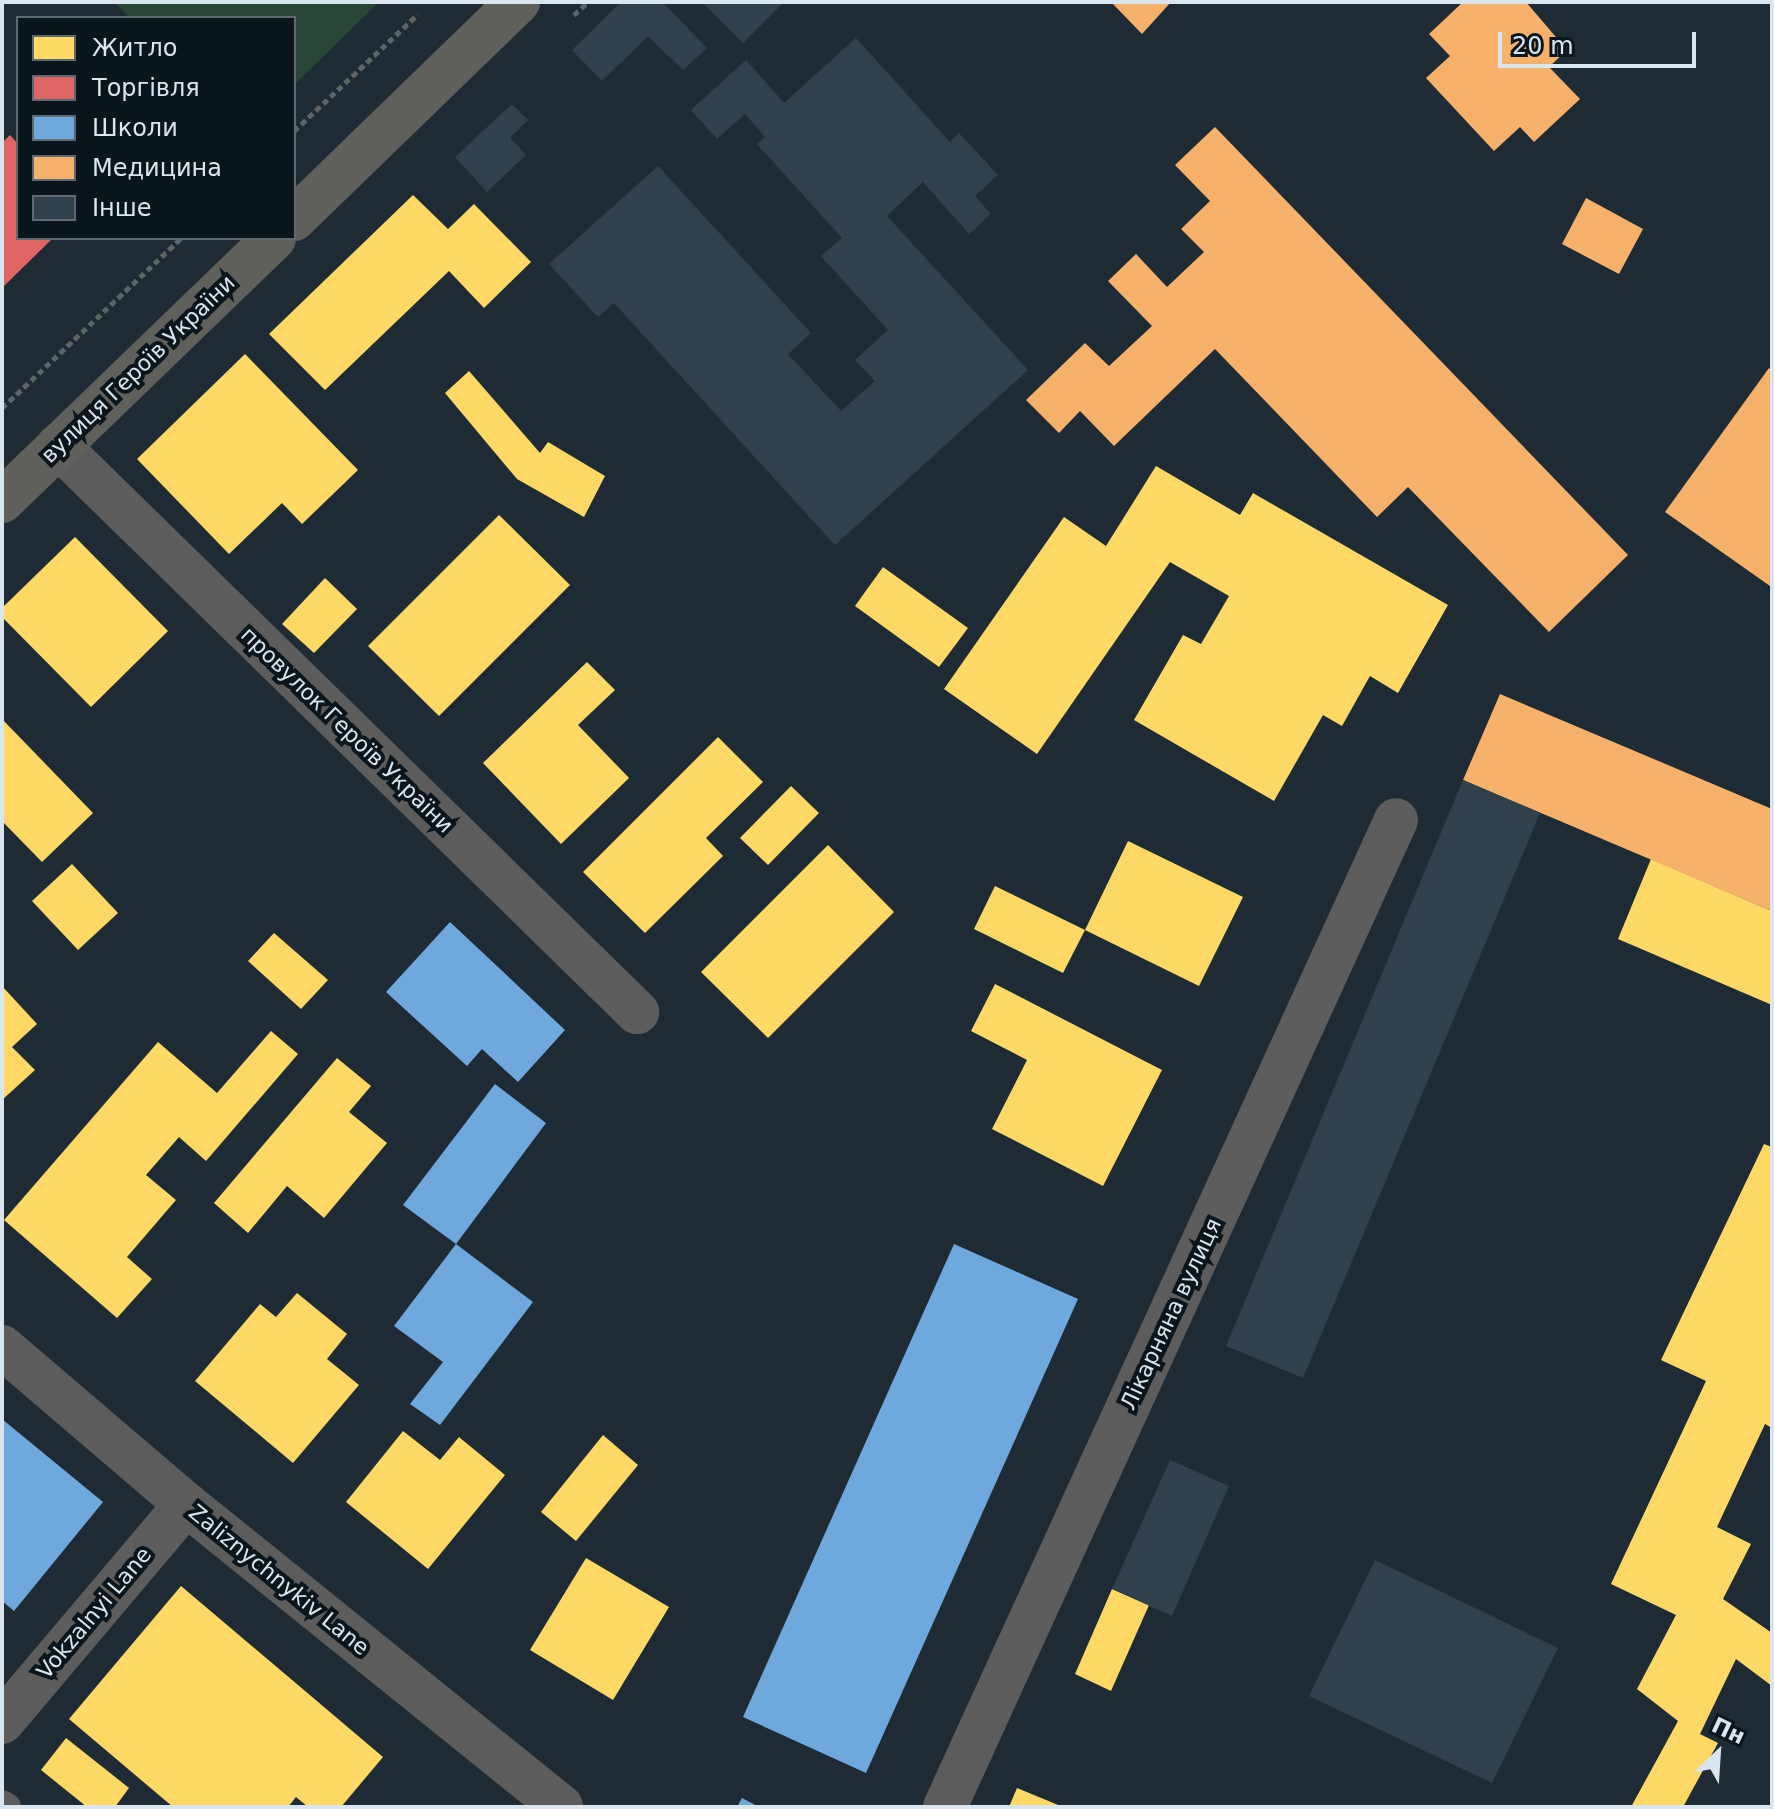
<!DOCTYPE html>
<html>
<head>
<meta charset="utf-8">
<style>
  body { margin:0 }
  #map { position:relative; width:1774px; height:1809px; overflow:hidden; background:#1e2b34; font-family:"DejaVu Sans",sans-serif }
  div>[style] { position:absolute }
  .green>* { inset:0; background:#284637 }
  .homes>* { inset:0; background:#ffd966 }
  .shops>* { inset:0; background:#e06666 }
  .schools>* { inset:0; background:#6fa8dc }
  .health>* { inset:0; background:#f6b26b }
  .building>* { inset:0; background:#31414c }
  .path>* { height:5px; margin-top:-2.5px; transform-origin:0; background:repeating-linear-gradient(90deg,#5f6364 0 6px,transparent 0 10px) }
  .lane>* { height:28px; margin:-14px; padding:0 14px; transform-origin:14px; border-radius:14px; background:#5b5c5b }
  .street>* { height:44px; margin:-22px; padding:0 22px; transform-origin:22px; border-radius:22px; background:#5b5c5b }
  .secondary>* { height:44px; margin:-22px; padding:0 22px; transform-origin:22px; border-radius:22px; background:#5f5f5c }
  span { translate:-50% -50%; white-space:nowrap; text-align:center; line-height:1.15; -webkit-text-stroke:8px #0a141b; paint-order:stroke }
  .street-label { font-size:22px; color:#d9e6f0 }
  .frame { position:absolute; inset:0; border:4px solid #d9e6f0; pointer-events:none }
  .legend { position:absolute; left:16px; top:16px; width:280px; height:224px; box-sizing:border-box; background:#0a141b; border:2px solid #5d6870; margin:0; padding:10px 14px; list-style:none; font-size:24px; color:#d9e6f0 }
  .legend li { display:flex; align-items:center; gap:16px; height:40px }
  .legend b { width:40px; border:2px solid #5d6870 }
  .north { position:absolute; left:1678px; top:1713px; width:80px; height:80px; -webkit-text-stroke:6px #0a141b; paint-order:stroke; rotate:25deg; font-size:22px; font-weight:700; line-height:32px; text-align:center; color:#d9e6f0 }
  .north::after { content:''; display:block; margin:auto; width:28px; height:36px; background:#d9e6f0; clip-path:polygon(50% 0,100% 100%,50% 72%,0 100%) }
  .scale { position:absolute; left:1498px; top:32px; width:198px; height:36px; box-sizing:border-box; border:4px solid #d9e6f0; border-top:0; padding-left:10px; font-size:24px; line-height:28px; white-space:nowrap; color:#d9e6f0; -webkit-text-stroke:6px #0a141b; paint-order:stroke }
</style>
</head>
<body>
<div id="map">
  <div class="green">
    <div style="clip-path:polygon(114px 2px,379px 2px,294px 85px,294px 18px,130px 18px)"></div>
  </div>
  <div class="homes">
    <div style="clip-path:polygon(413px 195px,448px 229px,474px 204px,531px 262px,484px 308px,449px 271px,325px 390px,269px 334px)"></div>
    <div style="clip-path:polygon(245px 354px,358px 470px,302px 524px,282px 503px,229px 554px,137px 459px)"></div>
    <div style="clip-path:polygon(469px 371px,540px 453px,548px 442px,605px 476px,584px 517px,517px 479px,445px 393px)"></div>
    <div style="clip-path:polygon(1156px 466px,1240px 515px,1253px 493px,1448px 605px,1398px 693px,1370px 676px,1342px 726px,1323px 715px,1274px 801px,1134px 720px,1183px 635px,1201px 644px,1229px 596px,1170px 562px,1037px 754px,944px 689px,1064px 517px,1106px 546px)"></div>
    <div style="clip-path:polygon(499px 515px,570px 585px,439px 716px,368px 646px)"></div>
    <div style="clip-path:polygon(75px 537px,168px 631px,91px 707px,2px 617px,2px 608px)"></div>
    <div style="clip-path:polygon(883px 567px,968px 628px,939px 667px,855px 606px)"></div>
    <div style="clip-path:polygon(325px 578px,357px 609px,314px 653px,282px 624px)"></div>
    <div style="clip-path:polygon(587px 662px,615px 690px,578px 725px,629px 778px,561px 844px,483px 763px)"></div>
    <div style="clip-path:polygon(2px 719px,93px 813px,42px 862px,2px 821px)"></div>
    <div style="clip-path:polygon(718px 737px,763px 782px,706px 838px,723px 856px,645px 933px,583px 872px)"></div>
    <div style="clip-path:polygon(791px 786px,819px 813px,768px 865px,740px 838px)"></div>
    <div style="clip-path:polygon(1128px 841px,1243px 897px,1199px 986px,1085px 930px)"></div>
    <div style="clip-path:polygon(828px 845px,894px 912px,768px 1038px,701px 972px)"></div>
    <div style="clip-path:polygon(1651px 859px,1772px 911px,1772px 1005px,1618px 939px)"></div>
    <div style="clip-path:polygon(72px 864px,118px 913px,78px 950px,32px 901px)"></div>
    <div style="clip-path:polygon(995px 886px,1085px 930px,1063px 973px,974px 929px)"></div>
    <div style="clip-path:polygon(274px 933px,328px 980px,301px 1009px,248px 961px)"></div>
    <div style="clip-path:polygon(995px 984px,1162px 1070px,1103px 1186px,992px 1129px,1027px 1060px,971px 1031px)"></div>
    <div style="clip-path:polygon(2px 986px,37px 1024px,12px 1047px,35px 1070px,2px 1100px)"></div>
    <div style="clip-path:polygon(271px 1031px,298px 1054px,206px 1161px,179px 1137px,146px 1175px,176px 1200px,127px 1257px,152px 1279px,117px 1318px,4px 1220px,158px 1042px,217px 1093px)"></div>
    <div style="clip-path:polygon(337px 1058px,371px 1086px,349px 1112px,387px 1143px,324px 1218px,287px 1186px,248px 1233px,214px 1203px)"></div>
    <div style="clip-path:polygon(1764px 1144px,1772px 1147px,1772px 1428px,1765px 1424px,1717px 1527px,1751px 1544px,1723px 1599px,1772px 1633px,1772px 1686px,1736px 1659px,1700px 1734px,1718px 1743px,1683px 1807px,1631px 1807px,1678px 1721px,1637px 1689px,1676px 1615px,1611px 1584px,1706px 1381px,1661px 1360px)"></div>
    <div style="clip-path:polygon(297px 1293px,347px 1334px,327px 1359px,359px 1385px,293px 1463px,195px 1381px,260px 1304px,276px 1317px)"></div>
    <div style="clip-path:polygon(403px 1431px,440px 1460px,459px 1437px,505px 1475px,428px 1569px,346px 1502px)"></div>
    <div style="clip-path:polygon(603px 1435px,638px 1465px,576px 1541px,541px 1512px)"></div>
    <div style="clip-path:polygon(586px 1558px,669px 1607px,613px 1700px,530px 1650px)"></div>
    <div style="clip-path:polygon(181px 1586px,383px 1757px,341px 1807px,308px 1807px,296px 1797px,288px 1807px,173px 1807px,69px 1719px)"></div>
    <div style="clip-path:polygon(1112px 1589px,1149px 1605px,1111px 1691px,1075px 1674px)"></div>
    <div style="clip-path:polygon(66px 1738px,129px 1788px,115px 1807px,87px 1807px,41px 1770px)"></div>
    <div style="clip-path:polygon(1017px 1788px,1063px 1807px,1009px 1807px)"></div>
  </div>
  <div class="shops">
    <div style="clip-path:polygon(10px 135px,18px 144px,18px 238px,53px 238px,2px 288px,2px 143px)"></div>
  </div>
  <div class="schools">
    <div style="clip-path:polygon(450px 922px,565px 1030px,518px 1082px,482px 1049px,467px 1066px,386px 992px)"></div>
    <div style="clip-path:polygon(495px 1084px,546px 1123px,456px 1244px,403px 1205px)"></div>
    <div style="clip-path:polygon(456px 1244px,533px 1302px,440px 1425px,410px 1404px,443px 1362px,394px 1326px)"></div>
    <div style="clip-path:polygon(954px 1244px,1078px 1299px,866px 1773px,743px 1717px)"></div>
    <div style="clip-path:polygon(2px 1419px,103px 1502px,14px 1611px,2px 1601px)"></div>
    <div style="clip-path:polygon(742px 1798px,759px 1807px,737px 1807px)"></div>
  </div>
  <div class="health">
    <div style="clip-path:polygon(1111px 2px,1171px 2px,1142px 34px)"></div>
    <div style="clip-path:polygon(1463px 2px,1526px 2px,1567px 50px,1549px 67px,1580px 99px,1534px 142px,1520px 127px,1494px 151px,1426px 78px,1450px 56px,1429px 34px)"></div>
    <div style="clip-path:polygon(1215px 127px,1628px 555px,1549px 632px,1408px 487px,1377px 517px,1215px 349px,1114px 446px,1080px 411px,1059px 433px,1026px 400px,1085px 343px,1109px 366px,1152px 326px,1108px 281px,1136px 254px,1167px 287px,1204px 252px,1181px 229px,1210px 201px,1175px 165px)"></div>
    <div style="clip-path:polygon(1586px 198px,1643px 229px,1619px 274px,1562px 244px)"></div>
    <div style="clip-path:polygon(1769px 368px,1772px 371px,1770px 586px,1665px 512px)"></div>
    <div style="clip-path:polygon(1500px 694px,1772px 809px,1772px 911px,1463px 780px)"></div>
  </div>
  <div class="building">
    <div style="clip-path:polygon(621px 2px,662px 2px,707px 48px,683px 70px,648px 36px,602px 81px,572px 50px)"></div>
    <div style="clip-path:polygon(702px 2px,780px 2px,782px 4px,743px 43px)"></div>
    <div style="clip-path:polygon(856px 38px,950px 142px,959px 133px,998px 175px,975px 196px,991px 214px,969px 234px,923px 182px,887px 216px,1028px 370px,835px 545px,614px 303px,598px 317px,549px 264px,658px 166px,811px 333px,788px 354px,841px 411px,875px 381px,855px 360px,888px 330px,821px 256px,842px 238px,757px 144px,765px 137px,745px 114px,717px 139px,691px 110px,746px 60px,784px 103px)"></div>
    <div style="clip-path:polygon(512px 104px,528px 120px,510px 138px,526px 155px,487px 192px,455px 157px)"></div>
    <div style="clip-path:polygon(1463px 780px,1540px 813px,1303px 1378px,1226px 1346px)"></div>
    <div style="clip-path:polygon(1170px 1460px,1229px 1486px,1172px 1616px,1112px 1589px)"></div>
    <div style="clip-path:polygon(1375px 1560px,1558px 1648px,1492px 1783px,1309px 1696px)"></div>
  </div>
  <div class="path">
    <div style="left:574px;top:15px;width:19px;rotate:-43deg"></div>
    <div style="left:294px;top:131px;width:170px;rotate:-43.3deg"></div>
    <div style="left:2px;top:408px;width:247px;rotate:-43.5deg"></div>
  </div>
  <div class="lane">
    <div style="left:2px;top:1804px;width:6px;rotate:31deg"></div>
  </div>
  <div class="street">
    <div style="left:58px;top:446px;width:810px;rotate:44.35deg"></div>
    <div style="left:2px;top:1347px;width:242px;rotate:40.5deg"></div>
    <div style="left:186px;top:1504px;width:482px;rotate:38.9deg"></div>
    <div style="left:2px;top:1722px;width:285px;rotate:-49.8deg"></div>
    <div style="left:945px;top:1807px;width:1085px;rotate:-65.44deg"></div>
  </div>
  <div class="secondary">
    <div style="left:294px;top:219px;width:312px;rotate:-44.1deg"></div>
    <div style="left:2px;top:501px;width:378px;rotate:-44deg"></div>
  </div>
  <div class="street-label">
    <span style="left:138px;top:369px;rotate:-44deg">вулиця Героїв України</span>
    <span style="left:347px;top:730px;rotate:44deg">провулок Героїв України</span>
    <span style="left:1171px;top:1314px;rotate:-65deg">Лікарняна вулиця</span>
    <span style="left:279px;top:1580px;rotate:39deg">Zaliznychnykiv Lane</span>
    <span style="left:94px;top:1613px;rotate:-50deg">Vokzalnyi Lane</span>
  </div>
  <div class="frame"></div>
  <ul class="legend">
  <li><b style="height:22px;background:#ffd966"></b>Житло</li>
  <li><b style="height:22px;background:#e06666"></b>Торгівля</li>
  <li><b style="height:22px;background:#6fa8dc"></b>Школи</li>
  <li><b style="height:22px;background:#f6b26b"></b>Медицина</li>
  <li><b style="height:22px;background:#31414c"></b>Інше</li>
  </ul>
  <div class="north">Пн</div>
  <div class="scale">20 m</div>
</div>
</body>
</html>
